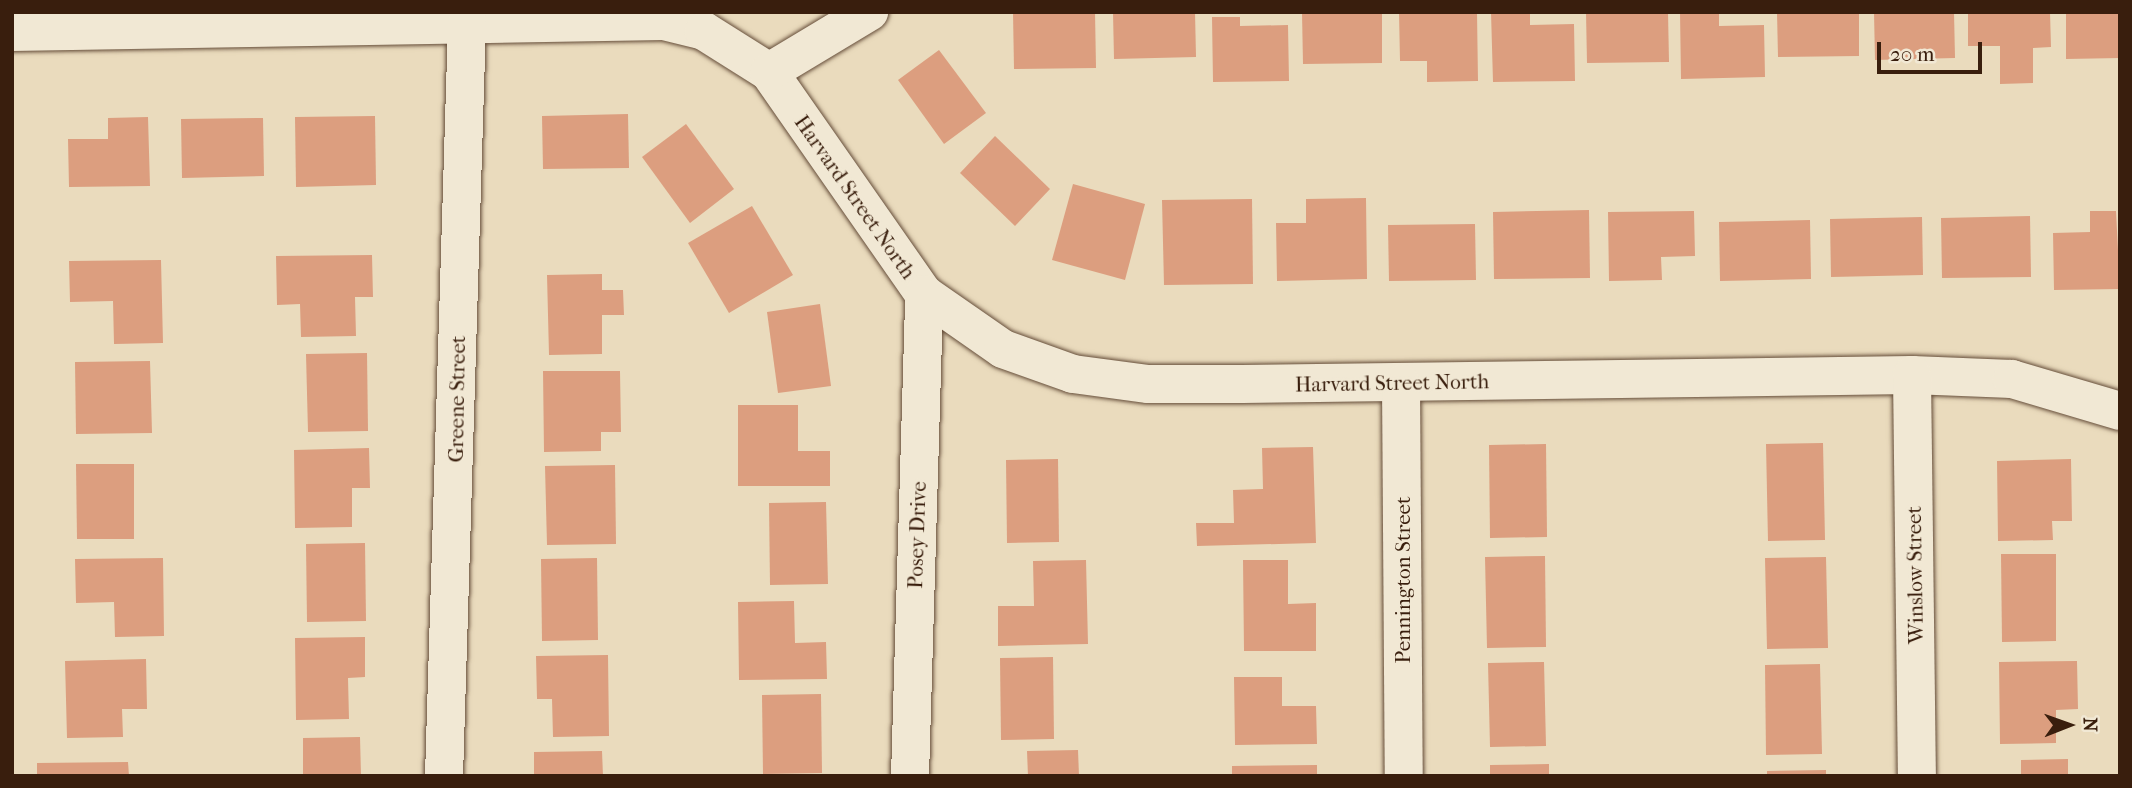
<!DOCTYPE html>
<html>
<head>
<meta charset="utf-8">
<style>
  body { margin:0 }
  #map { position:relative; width:2132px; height:788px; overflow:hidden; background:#eadbbd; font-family:"IM FELL French Canon",serif }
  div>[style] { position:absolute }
  .building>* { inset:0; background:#dc9e7f }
  .roads { filter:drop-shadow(0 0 2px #654d39) drop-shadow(0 0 2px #654d39) }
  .street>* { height:38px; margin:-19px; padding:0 19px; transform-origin:19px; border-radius:19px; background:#f1e8d4 }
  span { translate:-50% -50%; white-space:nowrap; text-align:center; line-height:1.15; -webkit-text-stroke:5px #f1e8d4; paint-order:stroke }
  .street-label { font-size:21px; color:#391e0d }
  .frame { position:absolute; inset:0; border:14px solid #391e0d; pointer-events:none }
  .north { position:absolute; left:2034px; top:690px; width:70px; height:70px; -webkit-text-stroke:5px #f1e8d4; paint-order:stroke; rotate:89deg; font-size:19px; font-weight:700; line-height:28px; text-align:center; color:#391e0d }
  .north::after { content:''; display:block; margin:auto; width:24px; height:32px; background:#391e0d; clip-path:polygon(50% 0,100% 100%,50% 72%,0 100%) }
  .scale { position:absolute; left:1877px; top:42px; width:105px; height:32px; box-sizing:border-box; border:4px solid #391e0d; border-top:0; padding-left:9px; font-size:21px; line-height:24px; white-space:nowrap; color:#391e0d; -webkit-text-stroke:5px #f1e8d4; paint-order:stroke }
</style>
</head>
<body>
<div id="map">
  <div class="building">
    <div style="clip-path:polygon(1013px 12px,1095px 12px,1096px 68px,1014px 69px)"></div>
    <div style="clip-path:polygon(1113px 12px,1195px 12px,1196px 57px,1114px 59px)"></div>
    <div style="clip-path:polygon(1302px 12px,1382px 12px,1382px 63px,1303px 64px)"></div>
    <div style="clip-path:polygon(1399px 12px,1477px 12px,1478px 81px,1427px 82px,1427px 61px,1400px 61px)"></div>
    <div style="clip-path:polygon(1491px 12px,1530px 12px,1530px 25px,1574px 24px,1575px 81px,1493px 82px)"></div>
    <div style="clip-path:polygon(1586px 12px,1668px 12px,1669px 62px,1587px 63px)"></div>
    <div style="clip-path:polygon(1680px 12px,1719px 12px,1719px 26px,1764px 25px,1765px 77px,1681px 79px)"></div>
    <div style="clip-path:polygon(1777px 12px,1859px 12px,1859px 56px,1778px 57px)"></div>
    <div style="clip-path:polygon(1874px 12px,1954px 12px,1955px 58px,1875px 60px)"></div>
    <div style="clip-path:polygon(1968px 12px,2050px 12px,2051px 47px,2033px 48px,2033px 83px,2000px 84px,2000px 46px,1968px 46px)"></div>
    <div style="clip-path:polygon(2066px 12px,2120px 12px,2120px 58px,2066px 59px)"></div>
    <div style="clip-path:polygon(1212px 17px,1240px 17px,1240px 26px,1288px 25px,1289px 81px,1213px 82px)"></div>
    <div style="clip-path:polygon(939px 50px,986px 113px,944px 144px,898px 80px)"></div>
    <div style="clip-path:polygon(628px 114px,629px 168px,543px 169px,542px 116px)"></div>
    <div style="clip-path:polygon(375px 116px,376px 185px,296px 187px,295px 117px)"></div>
    <div style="clip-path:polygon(148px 117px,150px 186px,69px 187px,68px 139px,108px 139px,108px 118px)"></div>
    <div style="clip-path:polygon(263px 118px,264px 176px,182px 178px,181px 119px)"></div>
    <div style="clip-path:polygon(686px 124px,734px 189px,690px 223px,642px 157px)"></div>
    <div style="clip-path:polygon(995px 136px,1050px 189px,1015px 226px,960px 173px)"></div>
    <div style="clip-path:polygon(1073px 184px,1145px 204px,1125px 280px,1052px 260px)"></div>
    <div style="clip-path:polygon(1366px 198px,1367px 279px,1277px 281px,1276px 223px,1306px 223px,1306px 199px)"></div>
    <div style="clip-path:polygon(1252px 199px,1253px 284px,1164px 285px,1162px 200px)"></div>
    <div style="clip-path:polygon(752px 206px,793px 275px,729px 313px,688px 243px)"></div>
    <div style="clip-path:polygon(1589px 210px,1590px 278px,1494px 279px,1493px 212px)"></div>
    <div style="clip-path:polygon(1694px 211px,1695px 256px,1661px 257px,1662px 280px,1609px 281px,1608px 212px)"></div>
    <div style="clip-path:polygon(2090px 211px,2116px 211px,2120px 289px,2054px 290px,2053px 233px,2090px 232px)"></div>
    <div style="clip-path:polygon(2030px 216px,2031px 277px,1942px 278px,1941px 218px)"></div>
    <div style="clip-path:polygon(1922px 217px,1923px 275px,1831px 277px,1830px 219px)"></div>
    <div style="clip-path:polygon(1810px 220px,1811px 279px,1720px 281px,1719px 222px)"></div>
    <div style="clip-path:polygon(1475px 224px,1476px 280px,1389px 281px,1388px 225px)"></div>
    <div style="clip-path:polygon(372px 255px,373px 297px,355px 297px,356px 336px,301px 337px,300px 304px,277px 305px,276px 256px)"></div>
    <div style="clip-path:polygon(161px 260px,163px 343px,114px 344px,113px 301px,70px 302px,69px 261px)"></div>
    <div style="clip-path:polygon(602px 274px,602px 290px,623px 290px,624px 315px,602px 315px,602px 354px,549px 355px,547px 275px)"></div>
    <div style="clip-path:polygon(820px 304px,831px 386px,778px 393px,767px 312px)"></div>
    <div style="clip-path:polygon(367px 353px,368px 431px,308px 432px,306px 354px)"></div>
    <div style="clip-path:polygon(150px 361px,152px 433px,76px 434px,75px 362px)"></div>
    <div style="clip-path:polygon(543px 371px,620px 371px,621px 432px,601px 432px,601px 451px,544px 452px)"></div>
    <div style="clip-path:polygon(738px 405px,798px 405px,798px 451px,830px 451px,830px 486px,738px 486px)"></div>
    <div style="clip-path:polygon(1823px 443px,1825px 540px,1768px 541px,1766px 444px)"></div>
    <div style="clip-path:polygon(1546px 444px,1547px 537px,1490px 538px,1489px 445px)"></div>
    <div style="clip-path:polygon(1313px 447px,1316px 543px,1197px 546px,1196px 523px,1234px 523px,1233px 490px,1263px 489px,1262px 448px)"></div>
    <div style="clip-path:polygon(369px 448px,370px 488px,352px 488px,352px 527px,295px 528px,294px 450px)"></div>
    <div style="clip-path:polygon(1058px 459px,1059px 542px,1007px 543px,1006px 460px)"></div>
    <div style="clip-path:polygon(2071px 459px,2072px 521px,2052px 521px,2053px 540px,1998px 541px,1997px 461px)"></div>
    <div style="clip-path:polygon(76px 464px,134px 464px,134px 539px,77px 539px)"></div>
    <div style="clip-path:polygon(615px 465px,616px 544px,547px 545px,545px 466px)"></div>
    <div style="clip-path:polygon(826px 502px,828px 584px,770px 585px,769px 503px)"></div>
    <div style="clip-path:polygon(365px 543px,366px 621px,307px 622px,306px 544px)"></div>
    <div style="clip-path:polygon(2001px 554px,2056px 554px,2056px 641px,2002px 642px)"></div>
    <div style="clip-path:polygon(1545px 556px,1546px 647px,1487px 648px,1485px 557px)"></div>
    <div style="clip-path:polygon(1826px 557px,1828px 648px,1767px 649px,1765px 558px)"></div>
    <div style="clip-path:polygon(163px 558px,164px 636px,115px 637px,114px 602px,76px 603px,75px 559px)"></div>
    <div style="clip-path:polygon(597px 558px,598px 640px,542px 641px,541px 559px)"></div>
    <div style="clip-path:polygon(1086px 560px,1088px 644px,998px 646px,998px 606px,1034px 606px,1033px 561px)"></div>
    <div style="clip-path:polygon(1243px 560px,1288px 560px,1288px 604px,1316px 603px,1316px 651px,1244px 651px)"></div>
    <div style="clip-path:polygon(794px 601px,795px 643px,826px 642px,827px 679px,739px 680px,738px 602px)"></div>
    <div style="clip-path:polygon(365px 637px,365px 677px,348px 678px,349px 719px,296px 720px,295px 638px)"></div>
    <div style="clip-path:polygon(608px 655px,609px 736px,553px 737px,552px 699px,537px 699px,536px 656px)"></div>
    <div style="clip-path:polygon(1053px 657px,1054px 739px,1001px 740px,1000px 658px)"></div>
    <div style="clip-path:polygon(146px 659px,147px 709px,122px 709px,123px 737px,67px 738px,65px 661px)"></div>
    <div style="clip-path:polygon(2077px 661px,2078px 709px,2056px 710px,2056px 743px,2000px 744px,1999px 662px)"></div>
    <div style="clip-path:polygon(1544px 662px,1546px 746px,1490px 747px,1488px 663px)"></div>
    <div style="clip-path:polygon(1820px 664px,1822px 754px,1766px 755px,1765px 665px)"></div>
    <div style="clip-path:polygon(1234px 677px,1282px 677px,1282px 706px,1316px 706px,1317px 744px,1235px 745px)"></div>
    <div style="clip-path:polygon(821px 694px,822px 773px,763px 774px,762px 695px)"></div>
    <div style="clip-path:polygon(360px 737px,361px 776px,303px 776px,303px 738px)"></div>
    <div style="clip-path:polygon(1078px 750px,1079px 776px,1028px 776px,1027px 751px)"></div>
    <div style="clip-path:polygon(602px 751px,603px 776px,534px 776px,534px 752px)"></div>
    <div style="clip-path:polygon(2068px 759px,2068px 776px,2021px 776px,2021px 760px)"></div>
    <div style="clip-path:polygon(128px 762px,129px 776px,37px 776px,37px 763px)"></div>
    <div style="clip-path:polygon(1549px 764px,1549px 776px,1490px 776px,1490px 765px)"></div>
    <div style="clip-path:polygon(1317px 765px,1317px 776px,1232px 776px,1232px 766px)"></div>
    <div style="clip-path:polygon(1826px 770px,1826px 776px,1767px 776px,1767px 771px)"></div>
  </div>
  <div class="roads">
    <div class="street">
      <div style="left:12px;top:32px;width:652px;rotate:-0.97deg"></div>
      <div style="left:664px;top:21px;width:41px;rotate:14deg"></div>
      <div style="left:704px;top:31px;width:77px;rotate:32.2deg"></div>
      <div style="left:769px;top:72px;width:271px;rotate:55.1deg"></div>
      <div style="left:924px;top:294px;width:96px;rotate:34.8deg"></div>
      <div style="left:1003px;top:349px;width:74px;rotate:19.7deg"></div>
      <div style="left:1073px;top:374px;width:76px;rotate:7.6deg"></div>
      <div style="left:1148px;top:384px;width:94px"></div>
      <div style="left:1242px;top:384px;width:670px;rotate:-0.77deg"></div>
      <div style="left:1912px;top:375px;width:100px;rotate:2.3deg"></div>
      <div style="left:2012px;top:379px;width:113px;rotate:16.5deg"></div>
      <div style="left:769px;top:72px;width:117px;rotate:-31deg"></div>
      <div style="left:1912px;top:375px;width:401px;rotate:89.3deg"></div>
      <div style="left:1401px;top:384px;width:392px;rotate:89.6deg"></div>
      <div style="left:444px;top:776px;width:754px;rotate:-88.25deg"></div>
      <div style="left:910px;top:776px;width:482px;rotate:-88.3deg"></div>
    </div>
  </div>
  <div class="street-label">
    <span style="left:855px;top:197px;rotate:55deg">Harvard Street North</span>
    <span style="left:1392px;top:383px;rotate:-1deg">Harvard Street North</span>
    <span style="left:457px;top:399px;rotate:-89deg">Greene Street</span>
    <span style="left:917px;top:535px;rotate:-88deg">Posey Drive</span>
    <span style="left:1915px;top:575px;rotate:-91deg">Winslow Street</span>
    <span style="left:1403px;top:580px;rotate:-90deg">Pennington Street</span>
  </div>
  <div class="frame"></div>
  <div class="north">N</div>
  <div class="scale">20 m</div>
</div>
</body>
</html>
